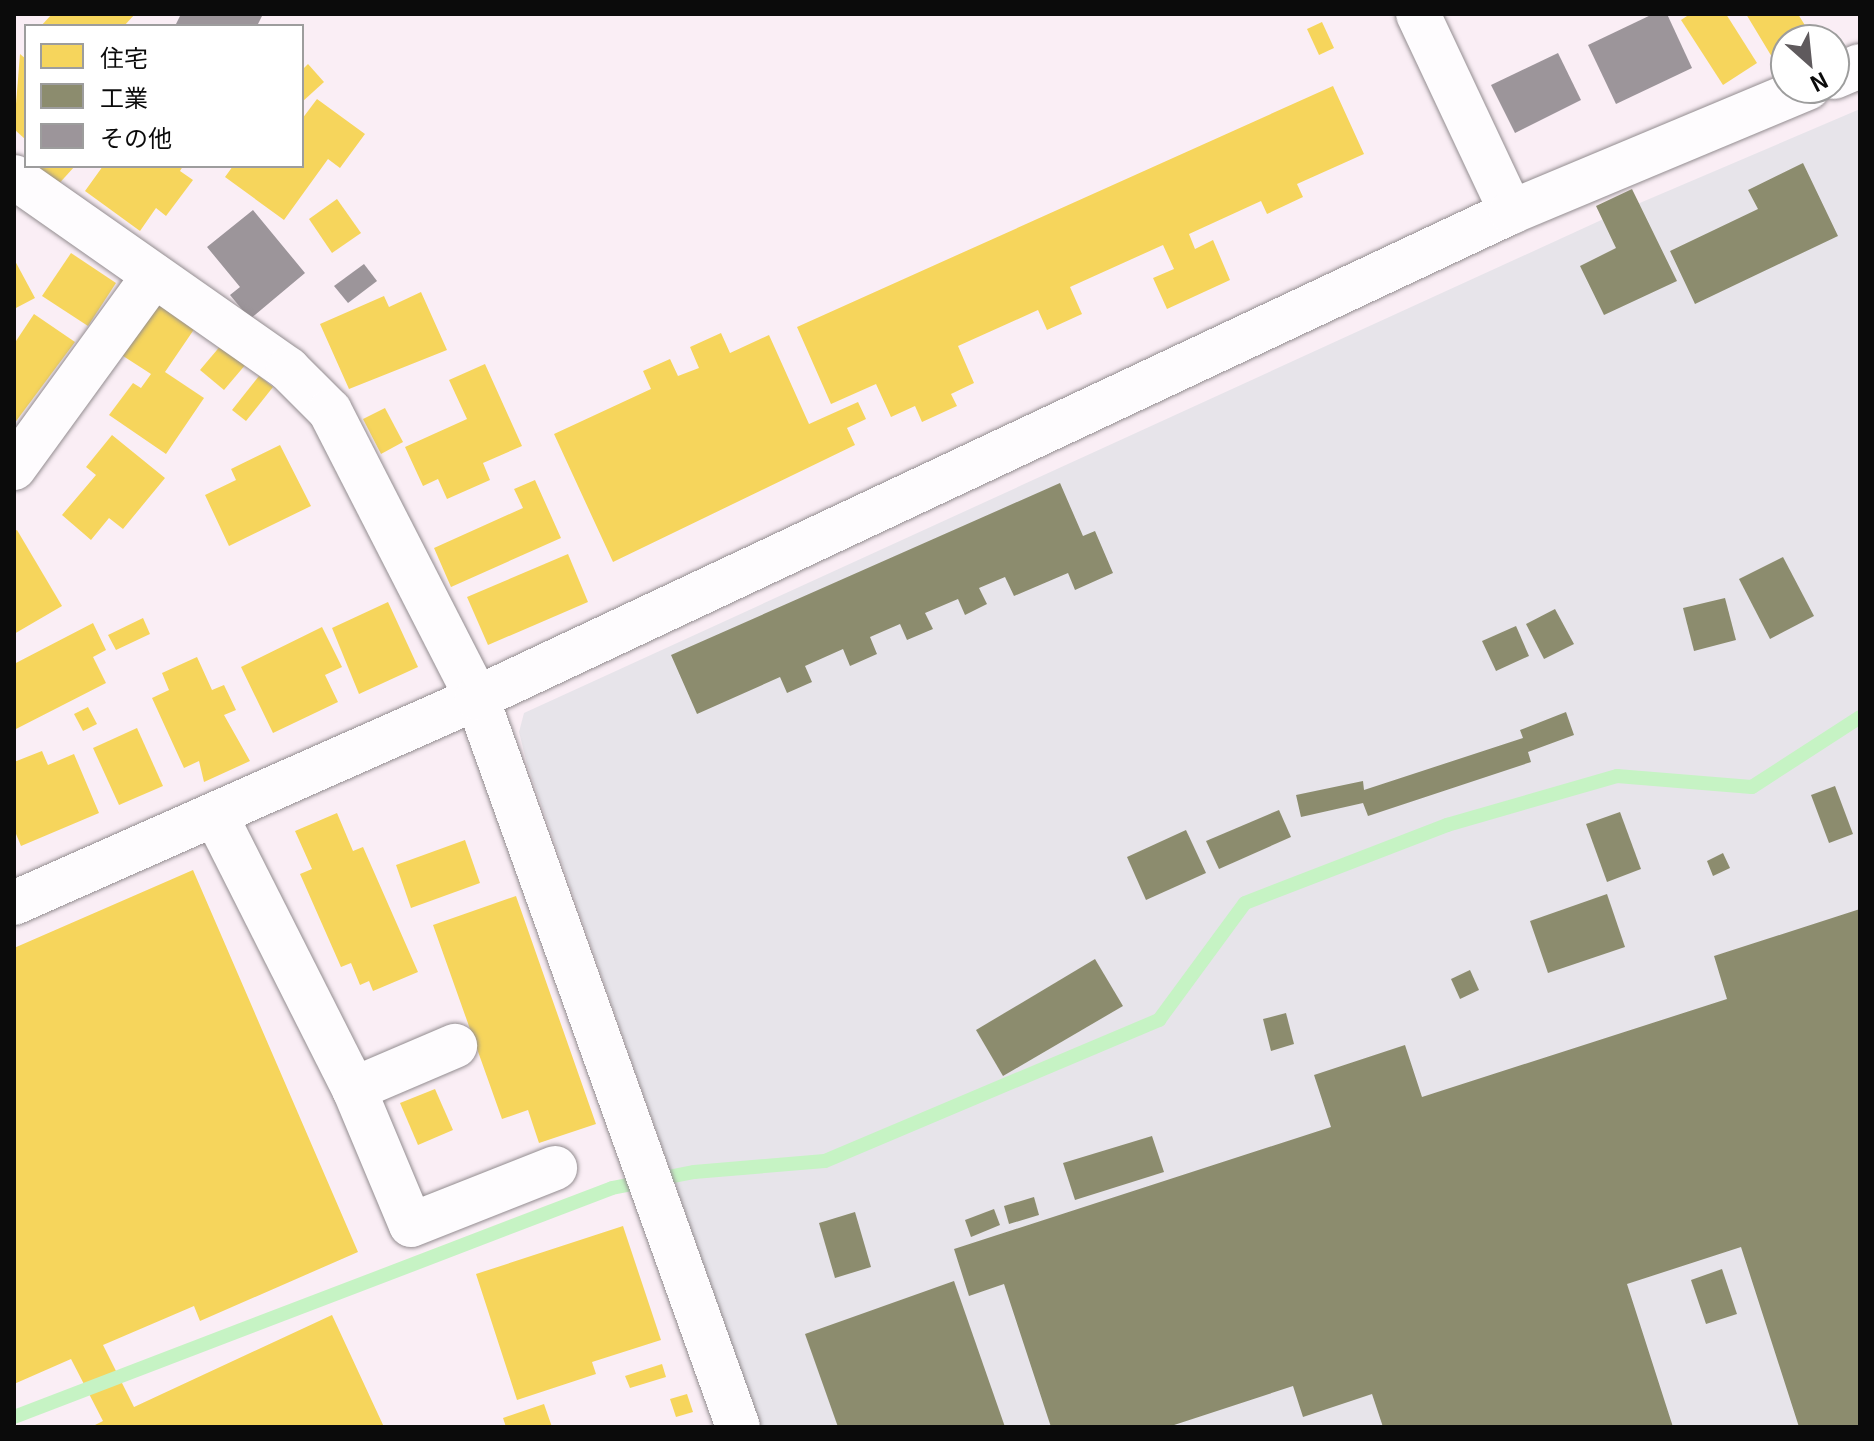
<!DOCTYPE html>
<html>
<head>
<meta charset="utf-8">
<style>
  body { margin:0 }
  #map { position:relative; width:1874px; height:1441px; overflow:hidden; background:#faeef5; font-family:Georgia,"Noto Sans JP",serif }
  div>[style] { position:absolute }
  .industrial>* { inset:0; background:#e7e4ea }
  .homes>* { inset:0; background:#f6d55c }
  .industry>* { inset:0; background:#8c8c6e }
  .stream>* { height:14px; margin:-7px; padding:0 7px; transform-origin:7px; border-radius:7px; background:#c6f3c4 }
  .building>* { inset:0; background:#9c959a }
  .roads { filter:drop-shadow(0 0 2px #938d90) drop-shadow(0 0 2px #938d90) }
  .minor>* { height:44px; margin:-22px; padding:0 22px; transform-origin:22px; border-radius:22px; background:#fefcfe }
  span { translate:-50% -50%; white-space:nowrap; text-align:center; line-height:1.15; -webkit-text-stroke:8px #fff; paint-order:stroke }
  .frame { position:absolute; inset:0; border:16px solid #0b0b0b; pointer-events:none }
  .legend { position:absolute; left:24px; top:24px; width:280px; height:144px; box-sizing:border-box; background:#fff; border:2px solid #9d9d9d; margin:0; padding:10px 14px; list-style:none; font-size:24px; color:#0b0b0b }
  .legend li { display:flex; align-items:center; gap:16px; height:40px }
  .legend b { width:40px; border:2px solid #9d9d9d }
  .north { position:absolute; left:1770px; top:24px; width:80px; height:80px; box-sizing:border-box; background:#fff; border:2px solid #9d9d9d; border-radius:50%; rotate:153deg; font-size:22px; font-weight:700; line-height:32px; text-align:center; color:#0b0b0b }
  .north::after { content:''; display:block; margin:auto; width:28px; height:36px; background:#5f5a5d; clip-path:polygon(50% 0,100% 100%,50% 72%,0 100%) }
</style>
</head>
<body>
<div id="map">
  <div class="industrial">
    <div style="clip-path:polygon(1860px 109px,1860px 1427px,761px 1427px,527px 764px,519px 732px,524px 713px,1621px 211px)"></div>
  </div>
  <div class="homes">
    <div style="clip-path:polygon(52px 14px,135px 14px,124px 26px,41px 26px)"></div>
    <div style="clip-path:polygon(1690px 14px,1726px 14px,1757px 63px,1723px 85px,1681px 20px)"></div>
    <div style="clip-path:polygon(1746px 14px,1798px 14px,1814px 40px,1786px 40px,1786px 62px,1778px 67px)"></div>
    <div style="clip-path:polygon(1322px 22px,1334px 48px,1319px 55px,1307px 29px)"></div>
    <div style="clip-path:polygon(20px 54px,26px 59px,26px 140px,14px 129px)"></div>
    <div style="clip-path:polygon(308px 64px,324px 82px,302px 102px,302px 70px)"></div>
    <div style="clip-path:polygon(1333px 86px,1364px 154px,1297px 184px,1303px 197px,1267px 214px,1261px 201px,1189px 234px,1195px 249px,1213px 240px,1230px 280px,1167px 309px,1153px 278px,1174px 269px,1163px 245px,1070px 287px,1082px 314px,1047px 330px,1038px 310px,958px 346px,974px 383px,951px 394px,957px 406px,922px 422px,915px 406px,891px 417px,876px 384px,831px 404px,797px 327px)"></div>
    <div style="clip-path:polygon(317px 99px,365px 134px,340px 168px,328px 159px,284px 220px,225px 177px,233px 166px,302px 166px,302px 119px)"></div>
    <div style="clip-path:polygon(40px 166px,75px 166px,55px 188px,36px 171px)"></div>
    <div style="clip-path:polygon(103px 166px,183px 166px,180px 171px,193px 180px,166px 216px,156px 208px,140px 231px,85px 191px)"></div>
    <div style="clip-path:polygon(337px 199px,361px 233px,332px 253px,309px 219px)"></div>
    <div style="clip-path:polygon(71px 253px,116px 283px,88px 326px,42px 296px)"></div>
    <div style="clip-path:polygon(14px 259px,35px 298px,14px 309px)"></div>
    <div style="clip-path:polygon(421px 292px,447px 350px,349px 389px,320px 324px,384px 296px,389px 307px)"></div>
    <div style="clip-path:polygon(158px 299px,197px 325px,165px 372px,204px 398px,166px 454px,109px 415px,133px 383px,141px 388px,151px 374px,120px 354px)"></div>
    <div style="clip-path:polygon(34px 314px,75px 342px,14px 424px,14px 344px)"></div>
    <div style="clip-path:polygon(721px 333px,730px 353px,769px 335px,809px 424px,858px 402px,866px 419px,847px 428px,855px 445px,613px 562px,554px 434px,651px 389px,643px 371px,670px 359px,678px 376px,699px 368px,690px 347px)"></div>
    <div style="clip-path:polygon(222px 344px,246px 364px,224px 390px,200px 370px)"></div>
    <div style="clip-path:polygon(485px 364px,522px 446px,483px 463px,490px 480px,447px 499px,438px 479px,423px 486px,405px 447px,467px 419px,449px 380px)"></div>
    <div style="clip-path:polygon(259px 376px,273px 387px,246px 421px,232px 410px)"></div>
    <div style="clip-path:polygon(385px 408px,403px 442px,381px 454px,363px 419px)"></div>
    <div style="clip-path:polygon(112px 435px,165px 478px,123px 529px,109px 518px,91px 540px,62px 515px,96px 475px,86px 467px)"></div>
    <div style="clip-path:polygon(280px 445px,311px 506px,229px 546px,205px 495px,236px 480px,231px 469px)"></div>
    <div style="clip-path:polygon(535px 480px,561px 538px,451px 587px,434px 548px,523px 508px,514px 489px)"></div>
    <div style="clip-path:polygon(17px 530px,62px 606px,14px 634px,14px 531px)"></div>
    <div style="clip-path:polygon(568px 554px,588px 602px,488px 645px,467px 597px)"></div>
    <div style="clip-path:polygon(388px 602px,418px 667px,359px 694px,332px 628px)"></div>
    <div style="clip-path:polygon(143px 618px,150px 634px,116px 650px,108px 635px)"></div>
    <div style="clip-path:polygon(93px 623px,106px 650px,93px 657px,106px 683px,14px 730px,14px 664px)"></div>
    <div style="clip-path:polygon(322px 627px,342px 667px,325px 675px,338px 702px,273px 733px,241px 667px)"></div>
    <div style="clip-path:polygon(197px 657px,212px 690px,224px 685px,236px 710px,224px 715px,250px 761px,204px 782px,199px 761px,184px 768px,152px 698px,169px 690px,162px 673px)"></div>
    <div style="clip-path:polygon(88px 707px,97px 724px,83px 731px,74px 714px)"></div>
    <div style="clip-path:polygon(137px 728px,163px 786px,119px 805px,93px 748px)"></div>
    <div style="clip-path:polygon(42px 751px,48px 765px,74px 754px,99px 813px,21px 846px,14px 829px,14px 762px)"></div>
    <div style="clip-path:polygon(337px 813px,353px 851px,363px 847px,418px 972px,373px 991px,369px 981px,360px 985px,351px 963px,341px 967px,300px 874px,312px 869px,295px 831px)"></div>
    <div style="clip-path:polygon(465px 840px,480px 883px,411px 908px,396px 865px)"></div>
    <div style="clip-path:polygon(193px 870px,358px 1252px,200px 1321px,194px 1306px,103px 1345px,134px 1407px,332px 1315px,384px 1427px,91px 1427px,103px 1421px,71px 1359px,14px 1384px,14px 948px)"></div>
    <div style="clip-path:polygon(516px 896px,596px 1124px,539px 1143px,528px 1110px,502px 1119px,433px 925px)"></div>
    <div style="clip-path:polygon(435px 1089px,453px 1130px,418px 1145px,400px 1103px)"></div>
    <div style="clip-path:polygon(623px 1226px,661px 1340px,592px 1362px,596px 1374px,517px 1400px,476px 1274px)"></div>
    <div style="clip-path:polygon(662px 1364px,666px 1377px,630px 1388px,625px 1376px)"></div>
    <div style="clip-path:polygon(687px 1394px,693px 1412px,676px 1417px,670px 1399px)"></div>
    <div style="clip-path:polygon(544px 1404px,552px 1427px,506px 1427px,503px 1418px)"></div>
  </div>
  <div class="industry">
    <div style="clip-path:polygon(1803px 163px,1838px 236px,1695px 304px,1670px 251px,1758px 209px,1748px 190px)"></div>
    <div style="clip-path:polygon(1632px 189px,1677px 281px,1604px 315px,1580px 266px,1616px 248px,1596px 206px)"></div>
    <div style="clip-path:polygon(1060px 483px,1083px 536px,1095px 531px,1113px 573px,1075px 590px,1068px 573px,1014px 596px,1005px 577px,979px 588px,987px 604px,965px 615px,958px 599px,925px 613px,933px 629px,907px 640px,900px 624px,870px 637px,877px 654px,850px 666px,843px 649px,805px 666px,812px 682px,787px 693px,780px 677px,697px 714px,671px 655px)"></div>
    <div style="clip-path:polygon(1783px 557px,1814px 616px,1770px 639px,1739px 579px)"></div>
    <div style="clip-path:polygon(1725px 598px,1736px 640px,1694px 651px,1683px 608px)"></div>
    <div style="clip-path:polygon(1555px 609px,1574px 644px,1544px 659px,1526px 624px)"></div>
    <div style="clip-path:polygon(1516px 626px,1529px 656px,1496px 671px,1482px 641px)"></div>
    <div style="clip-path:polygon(1566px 712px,1574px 735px,1528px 752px,1531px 762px,1368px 816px,1363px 803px,1301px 817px,1296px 795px,1363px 781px,1364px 790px,1523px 738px,1520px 730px)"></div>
    <div style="clip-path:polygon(1835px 786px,1853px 834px,1829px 843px,1811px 795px)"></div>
    <div style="clip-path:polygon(1279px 810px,1291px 837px,1219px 869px,1206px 841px)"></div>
    <div style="clip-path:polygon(1620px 812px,1641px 869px,1607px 882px,1586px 824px)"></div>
    <div style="clip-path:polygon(1186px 830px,1206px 873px,1146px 900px,1127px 857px)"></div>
    <div style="clip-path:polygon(1723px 853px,1730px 868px,1713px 876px,1707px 861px)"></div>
    <div style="clip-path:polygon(1607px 894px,1625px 947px,1548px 973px,1530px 921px)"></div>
    <div style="clip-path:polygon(1860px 909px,1860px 1427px,1799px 1427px,1741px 1247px,1627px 1284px,1673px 1427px,1383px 1427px,1372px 1394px,1303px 1417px,1293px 1386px,1168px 1427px,1051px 1427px,1004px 1284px,969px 1296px,954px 1249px,1331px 1127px,1314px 1075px,1405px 1045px,1422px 1097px,1727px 999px,1714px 956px)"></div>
    <div style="clip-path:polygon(1095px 959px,1123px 1006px,1003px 1076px,976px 1030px)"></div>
    <div style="clip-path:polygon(1470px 970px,1479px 990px,1460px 999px,1451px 979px)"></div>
    <div style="clip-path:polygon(1286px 1013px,1294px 1044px,1271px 1051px,1263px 1019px)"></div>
    <div style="clip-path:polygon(1152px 1136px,1164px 1172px,1075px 1200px,1063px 1163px)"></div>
    <div style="clip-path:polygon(1034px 1197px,1039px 1215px,1009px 1224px,1004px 1206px)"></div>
    <div style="clip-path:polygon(994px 1209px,1000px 1225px,971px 1237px,965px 1220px)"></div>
    <div style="clip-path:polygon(855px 1212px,871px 1267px,835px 1278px,819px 1223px)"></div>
    <div style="clip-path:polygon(1722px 1269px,1737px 1314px,1706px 1324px,1691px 1280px)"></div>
    <div style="clip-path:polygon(954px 1281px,1005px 1427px,838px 1427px,805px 1334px)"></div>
  </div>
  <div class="stream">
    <div style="left:14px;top:1417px;width:640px;rotate:-20.95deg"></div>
    <div style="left:612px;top:1188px;width:84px;rotate:-11deg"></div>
    <div style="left:694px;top:1172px;width:131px;rotate:-4.8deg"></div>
    <div style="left:825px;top:1161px;width:363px;rotate:-22.9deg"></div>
    <div style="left:1159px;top:1020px;width:145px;rotate:-53.7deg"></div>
    <div style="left:1245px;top:903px;width:217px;rotate:-21.1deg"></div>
    <div style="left:1447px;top:825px;width:177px;rotate:-16.1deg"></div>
    <div style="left:1617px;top:776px;width:135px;rotate:4.7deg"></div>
    <div style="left:1752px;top:787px;width:129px;rotate:-32.9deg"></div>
  </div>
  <div class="building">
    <div style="clip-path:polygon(181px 14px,263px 14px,257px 26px,175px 26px)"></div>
    <div style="clip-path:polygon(1653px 14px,1667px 14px,1692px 68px,1616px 104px,1588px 45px)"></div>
    <div style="clip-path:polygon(1558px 53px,1581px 100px,1515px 133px,1491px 85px)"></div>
    <div style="clip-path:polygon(253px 210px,305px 273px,250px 319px,230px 295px,240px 287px,207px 247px)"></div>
    <div style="clip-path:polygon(364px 264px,377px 281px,348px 303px,334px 286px)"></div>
  </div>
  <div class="roads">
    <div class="minor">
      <div style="left:1418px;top:14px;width:219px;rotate:64.8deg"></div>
      <div style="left:1834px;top:77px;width:28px;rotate:-23deg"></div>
      <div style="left:14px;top:177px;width:335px;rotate:35deg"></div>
      <div style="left:288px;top:369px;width:59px;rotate:45deg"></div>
      <div style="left:330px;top:411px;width:322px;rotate:62.9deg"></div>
      <div style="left:477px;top:698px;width:774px;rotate:70.3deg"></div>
      <div style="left:14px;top:468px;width:238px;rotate:-54deg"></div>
      <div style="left:216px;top:816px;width:306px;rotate:63.2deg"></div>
      <div style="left:354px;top:1089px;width:147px;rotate:67.3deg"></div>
      <div style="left:411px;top:1225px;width:155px;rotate:-21.6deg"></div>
      <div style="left:14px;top:903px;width:506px;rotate:-23.88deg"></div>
      <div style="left:477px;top:698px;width:1143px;rotate:-25.17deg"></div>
      <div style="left:1511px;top:212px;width:322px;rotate:-22.7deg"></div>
      <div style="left:354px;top:1089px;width:110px;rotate:-23.1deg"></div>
    </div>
  </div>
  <div class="frame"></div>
  <ul class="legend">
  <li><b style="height:22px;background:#f6d55c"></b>住宅</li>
  <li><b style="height:22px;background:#8c8c6e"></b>工業</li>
  <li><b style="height:22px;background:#9c959a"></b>その他</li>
  </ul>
  <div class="north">N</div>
</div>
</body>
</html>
